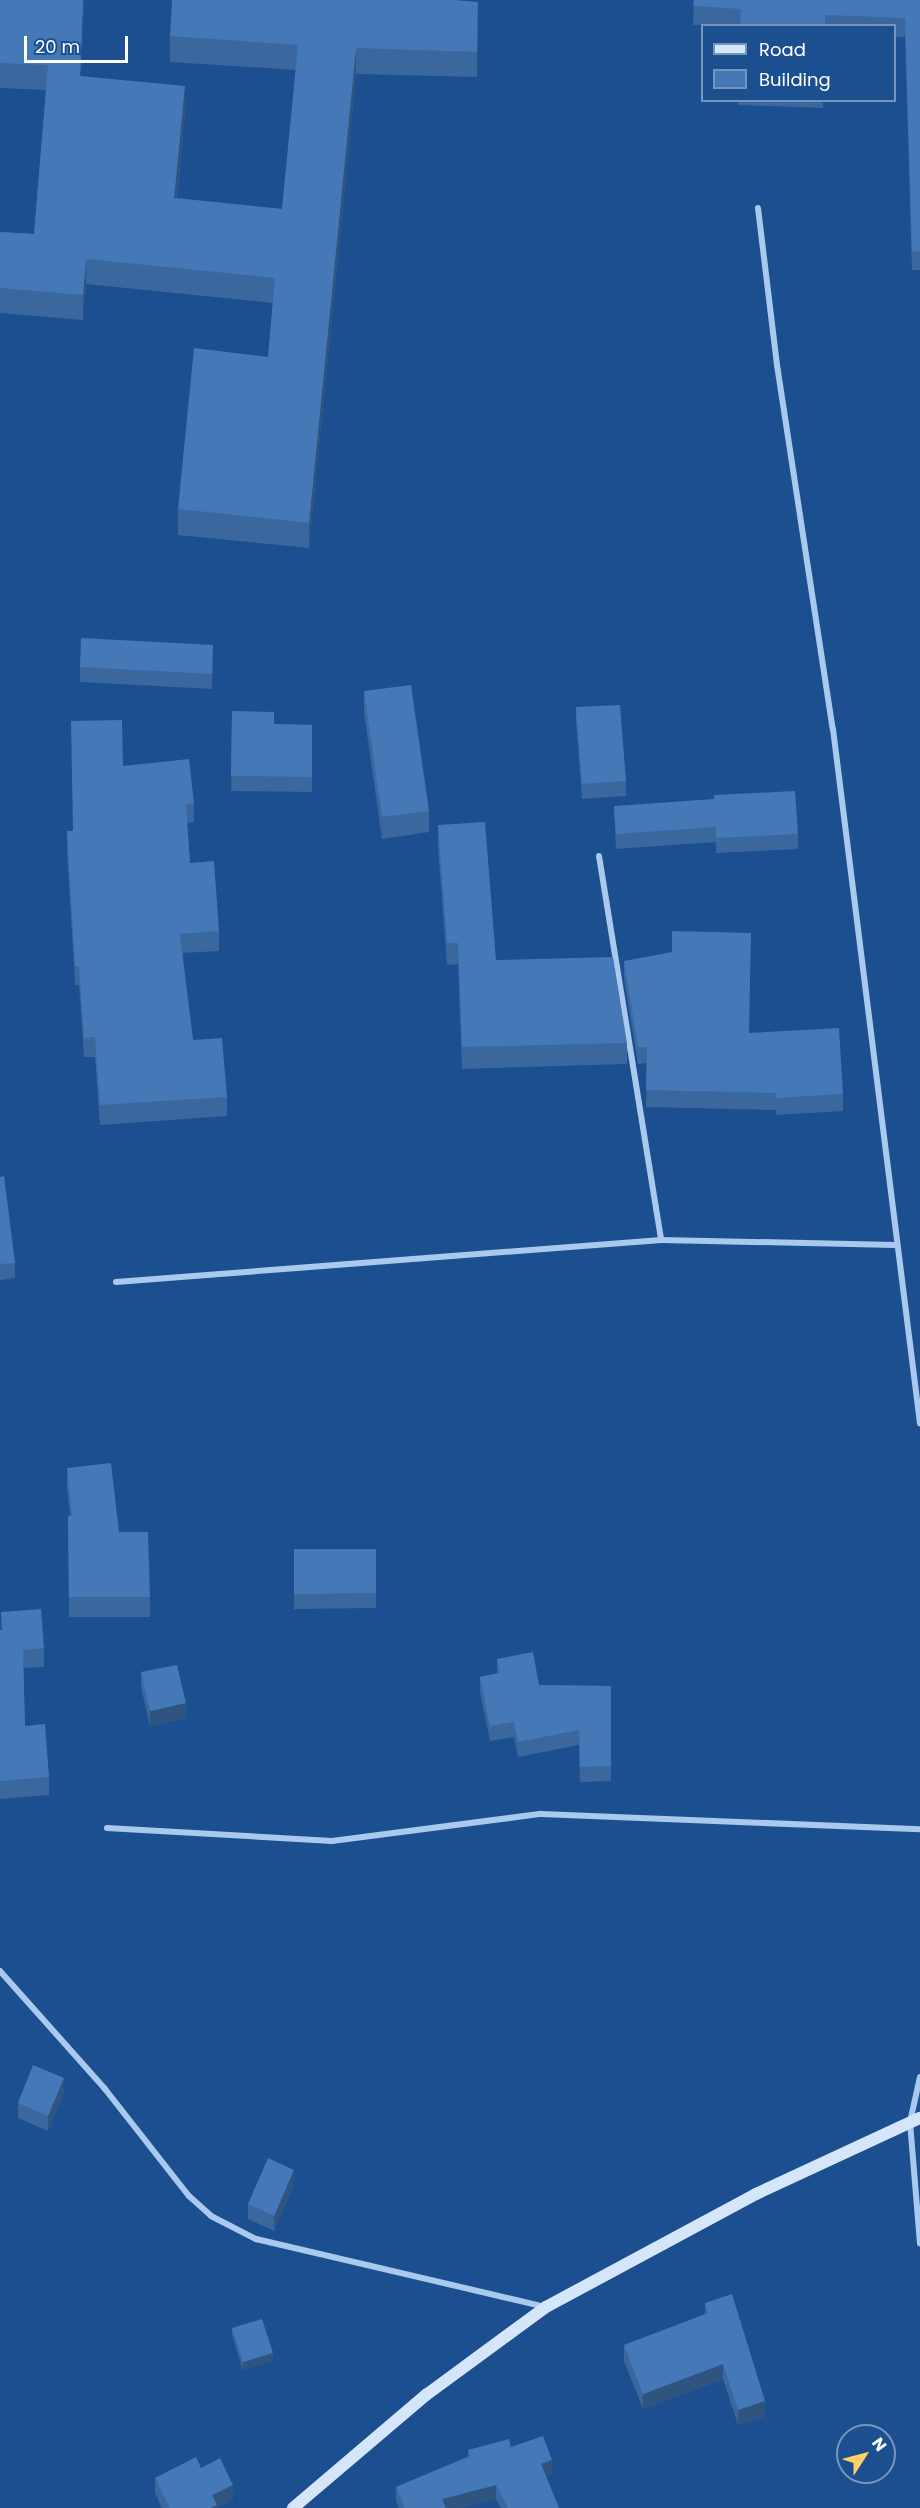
<!DOCTYPE html>
<html>
<head>
<meta charset="utf-8">
<style>
  body { margin:0 }
  #map { position:relative; width:920px; height:2508px; overflow:hidden; background:#1b4f8f; font-family:Poppins,sans-serif }
  div>[style] { position:absolute }
  .street>* { height:6px; margin:-3px; padding:0 3px; transform-origin:3px; border-radius:3px; background:#a9c9ee }
  .secondary>* { height:12px; margin:-6px; padding:0 6px; transform-origin:6px; border-radius:6px; background:#d6e6fa }
  .wall>* { inset:0; background:#3a679d }
  .shaded-wall>* { inset:0; background:#305480 }
  .building>* { inset:0; background:#4478b7 }
  span { translate:-50% -50%; white-space:nowrap; text-align:center; line-height:1.15; -webkit-text-stroke:4.5px #1b4f8f; paint-order:stroke }
  .legend { position:absolute; left:701px; top:24px; width:195px; height:78px; box-sizing:border-box; background:#1b4f8f; border:2px solid #7695bc; margin:0; padding:8px 10px; list-style:none; font-size:18px; color:#fff }
  .legend li { display:flex; align-items:center; gap:12px; height:30px }
  .legend b { width:30px; border:2px solid #7695bc }
  .north { position:absolute; left:836px; top:2424px; width:60px; height:60px; box-sizing:border-box; background:#1b4f8f; border:2px solid #7695bc; border-radius:50%; rotate:54deg; font-size:16px; font-weight:700; line-height:24px; text-align:center; color:#fff }
  .north::after { content:''; display:block; margin:auto; width:21px; height:27px; background:#ffd166; clip-path:polygon(50% 0,100% 100%,50% 72%,0 100%) }
  .scale { position:absolute; left:24px; top:36px; width:104px; height:27px; box-sizing:border-box; border:3px solid #fff; border-top:0; padding-left:8px; font-size:18px; line-height:21px; white-space:nowrap; color:#fff; -webkit-text-stroke:4px #1b4f8f; paint-order:stroke }
</style>
</head>
<body>
<div id="map">
  <div class="street">
    <div style="left:758px;top:208px;width:158px;rotate:83.1deg"></div>
    <div style="left:777px;top:365px;width:368px;rotate:81.3deg"></div>
    <div style="left:833px;top:729px;width:700px;rotate:82.86deg"></div>
    <div style="left:599px;top:856px;width:389px;rotate:80.8deg"></div>
    <div style="left:116px;top:1282px;width:547px;rotate:-4.41deg"></div>
    <div style="left:661px;top:1240px;width:234px;rotate:1.2deg"></div>
    <div style="left:107px;top:1828px;width:225px;rotate:3.3deg"></div>
    <div style="left:332px;top:1841px;width:211px;rotate:-7.4deg"></div>
    <div style="left:541px;top:1814px;width:379px;rotate:2.3deg"></div>
    <div style="left:0;top:1971px;width:158px;rotate:48.3deg"></div>
    <div style="left:105px;top:2089px;width:136px;rotate:51.9deg"></div>
    <div style="left:189px;top:2196px;width:30px;rotate:42deg"></div>
    <div style="left:211px;top:2216px;width:51px;rotate:27.1deg"></div>
    <div style="left:256px;top:2239px;width:298px;rotate:13.2deg"></div>
    <div style="left:920px;top:2077px;width:46px;rotate:102.5deg"></div>
    <div style="left:910px;top:2122px;width:122px;rotate:85.3deg"></div>
  </div>
  <div class="secondary">
    <div style="left:293px;top:2508px;width:175px;rotate:-40.4deg"></div>
    <div style="left:426px;top:2395px;width:149px;rotate:-36.3deg"></div>
    <div style="left:546px;top:2307px;width:238px;rotate:-28.3deg"></div>
    <div style="left:756px;top:2194px;width:181px;rotate:-24.9deg"></div>
  </div>
  <div class="wall">
    <div style="clip-path:polygon(0 0,84px 0,81px 76px,185px 111px,177px 198px,282px 209px,296px 70px,170px 62px,170px 36px,478px 27px,477px 77px,356px 74px,309px 548px,178px 535px,178px 509px,268px 357px,273px 303px,86px 284px,83px 320px,0 313px,0 232px,34px 234px,46px 90px,0 88px)"></div>
    <div style="clip-path:polygon(694px 0,920px 0,920px 270px,912px 270px,905px 37px,894px 37px,894px 26px,693px 25px)"></div>
    <div style="clip-path:polygon(738px 100px,823px 100px,823px 108px,738px 105px)"></div>
    <div style="clip-path:polygon(213px 660px,212px 689px,80px 682px,80px 667px)"></div>
    <div style="clip-path:polygon(364px 691px,429px 811px,429px 832px,382px 839px,364px 713px)"></div>
    <div style="clip-path:polygon(576px 707px,626px 781px,626px 796px,582px 799px,576px 722px)"></div>
    <div style="clip-path:polygon(232px 711px,274px 724px,312px 725px,312px 792px,231px 791px)"></div>
    <div style="clip-path:polygon(123px 766px,194px 803px,194px 822px,187px 823px,190px 863px,219px 931px,219px 951px,182px 953px,193px 1040px,227px 1097px,227px 1116px,100px 1125px,95px 1057px,84px 1057px,79px 985px,75px 985px,67px 851px,67px 831px,72px 831px)"></div>
    <div style="clip-path:polygon(614px 806px,798px 834px,798px 849px,716px 853px,716px 842px,616px 849px)"></div>
    <div style="clip-path:polygon(438px 825px,496px 960px,627px 1043px,627px 1064px,462px 1069px,458px 964px,447px 965px,438px 847px)"></div>
    <div style="clip-path:polygon(624px 961px,749px 1033px,843px 1094px,843px 1111px,776px 1115px,776px 1110px,646px 1107px,647px 1063px,638px 1064px,624px 978px)"></div>
    <div style="clip-path:polygon(0 1177px,15px 1263px,15px 1278px,0 1280px)"></div>
    <div style="clip-path:polygon(67px 1468px,119px 1532px,150px 1597px,150px 1617px,69px 1617px,68px 1516px,70px 1516px,67px 1488px)"></div>
    <div style="clip-path:polygon(294px 1549px,376px 1549px,376px 1608px,294px 1609px)"></div>
    <div style="clip-path:polygon(1px 1612px,44px 1648px,44px 1667px,23px 1668px,25px 1726px,49px 1777px,49px 1795px,0 1799px,0 1630px,1px 1630px)"></div>
    <div style="clip-path:polygon(497px 1659px,539px 1685px,611px 1686px,611px 1781px,580px 1782px,579px 1745px,518px 1757px,514px 1737px,490px 1741px,480px 1692px,480px 1677px,497px 1673px)"></div>
    <div style="clip-path:polygon(141px 1672px,186px 1718px,150px 1726px,141px 1687px)"></div>
    <div style="clip-path:polygon(64px 2093px,48px 2131px,18px 2118px,18px 2103px)"></div>
    <div style="clip-path:polygon(294px 2185px,274px 2231px,248px 2219px,248px 2204px)"></div>
    <div style="clip-path:polygon(705px 2303px,765px 2416px,738px 2425px,723px 2379px,643px 2409px,624px 2361px,624px 2345px,705px 2315px)"></div>
    <div style="clip-path:polygon(232px 2328px,273px 2361px,243px 2370px,232px 2335px)"></div>
    <div style="clip-path:polygon(511px 2447px,552px 2474px,546px 2476px,559px 2508px,501px 2508px,496px 2499px,462px 2508px,399px 2508px,396px 2501px,396px 2487px,468px 2457px,468px 2450px)"></div>
    <div style="clip-path:polygon(201px 2468px,233px 2500px,217px 2508px,162px 2508px,155px 2493px,155px 2478px)"></div>
  </div>
  <div class="shaded-wall">
    <div style="clip-path:polygon(83px 0,84px 0,80px 101px,80px 76px)"></div>
    <div style="clip-path:polygon(478px 2px,478px 27px,477px 77px,477px 52px)"></div>
    <div style="clip-path:polygon(356px 48px,356px 74px,309px 548px,309px 523px)"></div>
    <div style="clip-path:polygon(185px 86px,185px 111px,174px 223px,174px 198px)"></div>
    <div style="clip-path:polygon(86px 259px,86px 284px,83px 320px,83px 295px)"></div>
    <div style="clip-path:polygon(213px 645px,213px 660px,212px 689px,212px 674px)"></div>
    <div style="clip-path:polygon(186px 1703px,186px 1718px,150px 1726px,150px 1711px)"></div>
    <div style="clip-path:polygon(64px 2078px,64px 2093px,48px 2131px,48px 2116px)"></div>
    <div style="clip-path:polygon(294px 2170px,294px 2185px,274px 2231px,274px 2216px)"></div>
    <div style="clip-path:polygon(273px 2353px,273px 2361px,243px 2370px,243px 2362px)"></div>
    <div style="clip-path:polygon(723px 2364px,723px 2379px,643px 2409px,643px 2394px)"></div>
    <div style="clip-path:polygon(765px 2401px,765px 2416px,738px 2425px,738px 2410px)"></div>
    <div style="clip-path:polygon(552px 2460px,552px 2474px,541px 2478px,541px 2464px)"></div>
    <div style="clip-path:polygon(233px 2485px,233px 2500px,217px 2508px,210px 2508px,212px 2495px)"></div>
    <div style="clip-path:polygon(496px 2485px,496px 2499px,462px 2508px,442px 2508px,442px 2499px)"></div>
  </div>
  <div class="building">
    <div style="clip-path:polygon(0 0,83px 0,80px 76px,185px 86px,174px 198px,282px 209px,298px 45px,170px 36px,172px 0,454px 0,478px 2px,477px 52px,356px 48px,309px 523px,178px 509px,194px 348px,268px 357px,275px 278px,86px 259px,83px 295px,0 288px,0 232px,34px 234px,48px 65px,0 63px)"></div>
    <div style="clip-path:polygon(694px 0,920px 0,920px 251px,912px 252px,905px 18px,825px 15px,825px 26px,740px 26px,741px 9px,693px 6px)"></div>
    <div style="clip-path:polygon(81px 638px,213px 645px,212px 674px,80px 667px)"></div>
    <div style="clip-path:polygon(411px 685px,429px 811px,382px 817px,364px 691px)"></div>
    <div style="clip-path:polygon(620px 705px,626px 781px,582px 784px,576px 707px)"></div>
    <div style="clip-path:polygon(232px 711px,274px 712px,274px 724px,312px 725px,312px 777px,231px 776px)"></div>
    <div style="clip-path:polygon(122px 720px,123px 766px,189px 759px,194px 803px,186px 804px,190px 863px,214px 861px,219px 931px,180px 934px,193px 1040px,222px 1038px,227px 1097px,100px 1105px,95px 1037px,84px 1038px,79px 966px,75px 966px,67px 831px,73px 831px,71px 721px)"></div>
    <div style="clip-path:polygon(795px 791px,798px 834px,716px 838px,716px 827px,616px 834px,614px 806px,714px 799px,714px 795px)"></div>
    <div style="clip-path:polygon(485px 822px,496px 960px,613px 957px,627px 1043px,462px 1047px,458px 943px,447px 943px,438px 825px)"></div>
    <div style="clip-path:polygon(672px 931px,751px 933px,749px 1033px,839px 1028px,843px 1094px,776px 1098px,776px 1093px,646px 1090px,647px 1047px,638px 1047px,624px 961px,672px 952px)"></div>
    <div style="clip-path:polygon(4px 1176px,15px 1263px,0 1264px,0 1177px)"></div>
    <div style="clip-path:polygon(111px 1463px,119px 1532px,148px 1532px,150px 1597px,69px 1597px,68px 1516px,72px 1516px,67px 1468px)"></div>
    <div style="clip-path:polygon(294px 1549px,376px 1549px,376px 1593px,294px 1594px)"></div>
    <div style="clip-path:polygon(41px 1609px,44px 1648px,23px 1650px,25px 1726px,45px 1724px,49px 1777px,0 1781px,0 1630px,3px 1630px,1px 1612px)"></div>
    <div style="clip-path:polygon(533px 1652px,539px 1685px,611px 1686px,611px 1766px,580px 1767px,579px 1730px,518px 1742px,514px 1722px,490px 1726px,480px 1677px,500px 1673px,497px 1659px)"></div>
    <div style="clip-path:polygon(177px 1665px,186px 1703px,150px 1711px,141px 1672px)"></div>
    <div style="clip-path:polygon(33px 2065px,64px 2078px,48px 2116px,18px 2103px)"></div>
    <div style="clip-path:polygon(268px 2158px,294px 2170px,274px 2216px,248px 2204px)"></div>
    <div style="clip-path:polygon(732px 2294px,765px 2401px,738px 2410px,723px 2364px,643px 2394px,624px 2345px,708px 2313px,705px 2303px)"></div>
    <div style="clip-path:polygon(262px 2319px,273px 2353px,243px 2362px,232px 2328px)"></div>
    <div style="clip-path:polygon(543px 2436px,552px 2460px,541px 2464px,559px 2508px,508px 2508px,496px 2485px,442px 2499px,446px 2508px,405px 2508px,396px 2487px,470px 2456px,468px 2450px,509px 2439px,511px 2447px)"></div>
    <div style="clip-path:polygon(196px 2457px,201px 2468px,220px 2458px,233px 2485px,212px 2495px,217px 2505px,210px 2508px,170px 2508px,155px 2478px)"></div>
  </div>
  <ul class="legend">
  <li><b style="height:8px;background:#d6e6fa"></b>Road</li>
  <li><b style="height:16px;background:#4478b7"></b>Building</li>
  </ul>
  <div class="north">N</div>
  <div class="scale">20 m</div>
</div>
</body>
</html>
